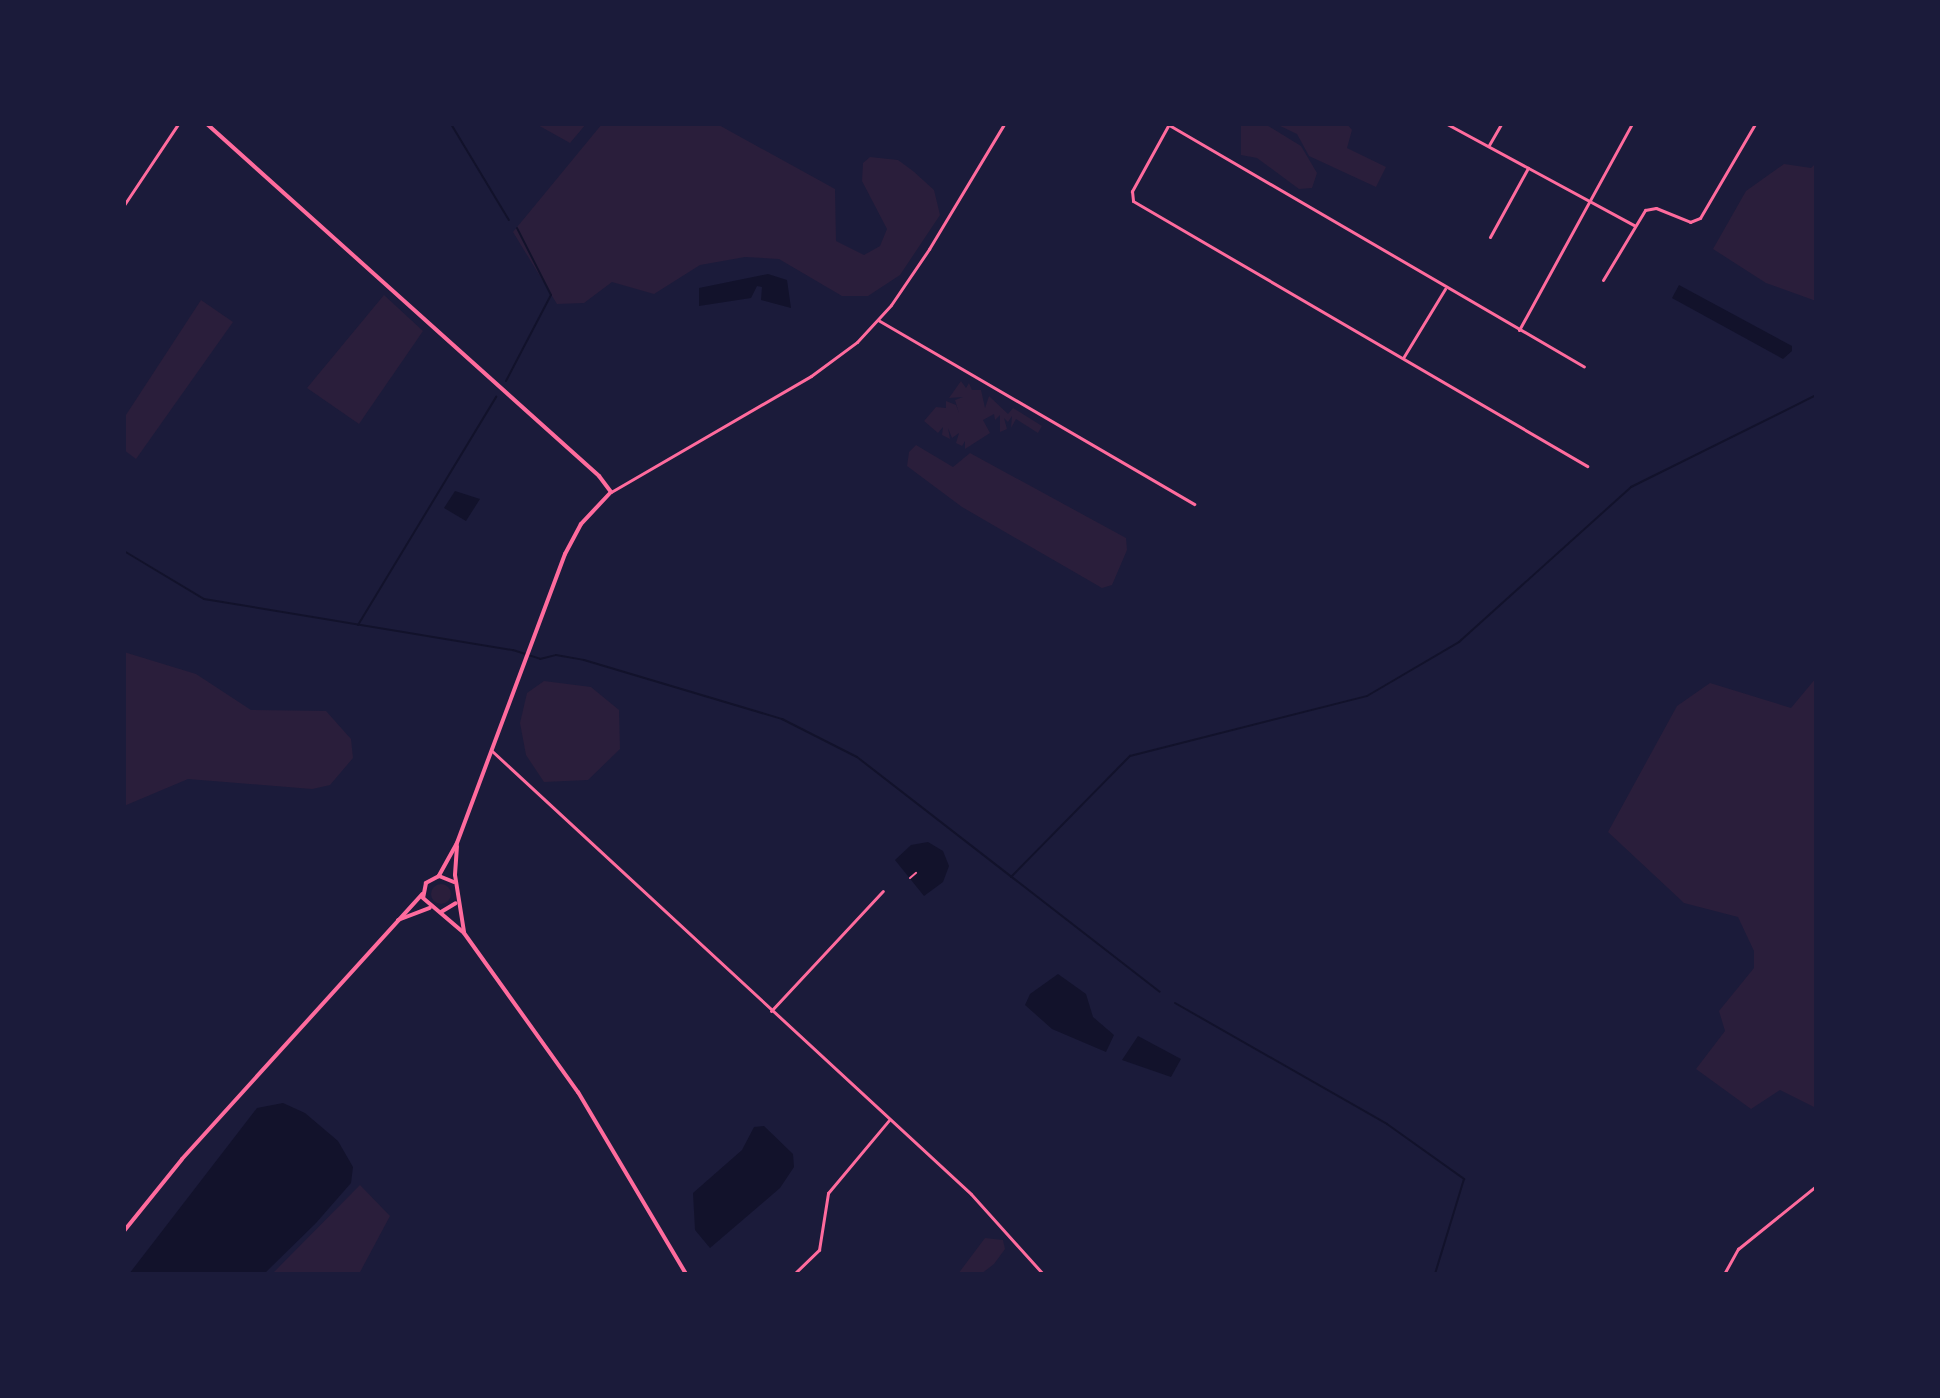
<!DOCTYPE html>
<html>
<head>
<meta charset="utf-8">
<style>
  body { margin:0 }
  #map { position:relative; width:1940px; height:1398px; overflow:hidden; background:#1b1b3a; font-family:"DejaVu Sans",sans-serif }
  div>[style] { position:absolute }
  .green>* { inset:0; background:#2a1e3b }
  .round { border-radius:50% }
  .water>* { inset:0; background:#12122b }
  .stream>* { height:2px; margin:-1px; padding:0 1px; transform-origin:1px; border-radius:1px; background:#12122b }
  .path>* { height:2px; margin:-1px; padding:0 1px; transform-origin:1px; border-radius:1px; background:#ff6b9d }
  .minor>* { height:3px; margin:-1.5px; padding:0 1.5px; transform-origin:1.5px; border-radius:1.5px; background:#ff6b9d }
  .tertiary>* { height:4px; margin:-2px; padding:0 2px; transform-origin:2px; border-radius:2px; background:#ff6b9d }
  span { translate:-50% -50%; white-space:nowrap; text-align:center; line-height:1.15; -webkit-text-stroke:6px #1b1b3a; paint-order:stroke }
  .frame { position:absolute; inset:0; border:126px solid #1b1b3a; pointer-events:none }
</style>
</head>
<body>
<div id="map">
  <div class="green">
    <div style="clip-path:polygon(536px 124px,586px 124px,570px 143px)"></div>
    <div style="clip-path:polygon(602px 124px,717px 124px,835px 189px,836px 241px,864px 255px,880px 246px,887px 229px,862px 181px,863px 163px,870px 157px,898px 160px,913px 171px,934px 190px,940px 215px,900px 275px,868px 296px,842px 296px,779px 259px,745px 257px,700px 265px,654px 294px,612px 282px,584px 303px,557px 304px,513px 232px)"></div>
    <div style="clip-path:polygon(1241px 124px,1265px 124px,1301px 146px,1317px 173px,1312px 188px,1299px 189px,1257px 158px,1241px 155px)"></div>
    <div style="clip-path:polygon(1276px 124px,1347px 124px,1352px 130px,1347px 148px,1386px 167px,1376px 187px,1309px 156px,1297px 134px)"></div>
    <div style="clip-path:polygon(1816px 163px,1816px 301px,1766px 283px,1713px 249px,1746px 191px,1784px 164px,1811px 168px)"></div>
    <div style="clip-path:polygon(384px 295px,423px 331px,359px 424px,307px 388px)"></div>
    <div style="clip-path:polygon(201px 300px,233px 322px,136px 459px,124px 450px,124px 418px)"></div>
    <div style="clip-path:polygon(961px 381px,966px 388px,969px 383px,972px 390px,981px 390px,985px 408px,989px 396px,1008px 414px,1013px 408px,1042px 426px,1038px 433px,1016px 419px,1011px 428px,1012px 416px,1008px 422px,1004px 418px,1007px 429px,1000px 432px,1000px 415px,995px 420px,994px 414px,983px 420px,990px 433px,965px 449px,965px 441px,962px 446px,956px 443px,959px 433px,952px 438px,948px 428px,950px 439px,942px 435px,943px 427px,938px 433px,924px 421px,936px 407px,946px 408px,946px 401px,956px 405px,959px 413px,955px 400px,963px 397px,949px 398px)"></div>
    <div style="clip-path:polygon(916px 445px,953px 467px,970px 453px,1126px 538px,1127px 550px,1112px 585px,1102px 588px,962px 507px,907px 466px,909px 452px)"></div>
    <div style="clip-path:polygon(124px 652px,196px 674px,251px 710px,326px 711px,351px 739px,353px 758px,330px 785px,312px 789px,188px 779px,124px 806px)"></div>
    <div style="clip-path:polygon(1816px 678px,1816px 1108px,1780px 1090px,1751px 1109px,1696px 1069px,1725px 1031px,1719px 1011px,1754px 968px,1754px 951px,1738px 917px,1684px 903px,1608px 832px,1677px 706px,1710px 683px,1791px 708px)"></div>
    <div style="clip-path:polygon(544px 681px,591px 687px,619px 710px,620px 749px,588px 780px,544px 782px,526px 755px,520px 723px,527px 693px)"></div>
    <div class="round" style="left:431px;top:884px;width:20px;height:20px"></div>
    <div style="clip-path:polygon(360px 1185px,390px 1216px,359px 1274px,272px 1274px)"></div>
    <div style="clip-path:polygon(985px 1238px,1003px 1240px,1005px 1249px,994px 1264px,981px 1274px,958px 1274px)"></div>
  </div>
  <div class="water">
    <div style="clip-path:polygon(768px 274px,787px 280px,791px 308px,761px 300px,762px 287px,757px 286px,751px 298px,699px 306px,699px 288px)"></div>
    <div style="clip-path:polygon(1679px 285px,1792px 346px,1792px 351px,1783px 359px,1672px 298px)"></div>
    <div style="clip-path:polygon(455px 491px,480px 499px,466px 521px,444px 508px)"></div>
    <div style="clip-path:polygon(928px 842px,943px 851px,949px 866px,943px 882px,924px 896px,895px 860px,911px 845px)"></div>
    <div style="clip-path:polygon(1058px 974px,1086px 994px,1093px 1017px,1114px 1035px,1106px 1052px,1052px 1029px,1025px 1005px,1030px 994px)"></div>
    <div style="clip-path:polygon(1138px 1036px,1181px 1059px,1171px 1077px,1122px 1060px)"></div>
    <div style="clip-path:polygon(283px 1103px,305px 1113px,338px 1141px,353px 1167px,351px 1183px,316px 1223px,264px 1274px,129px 1274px,257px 1108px)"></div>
    <div style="clip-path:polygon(764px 1126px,793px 1154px,794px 1167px,780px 1188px,710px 1248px,695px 1230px,693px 1193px,742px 1150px,754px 1127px)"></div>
  </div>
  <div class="stream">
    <div style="left:451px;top:124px;width:112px;rotate:58.9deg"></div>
    <div style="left:506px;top:381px;width:97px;rotate:-62.4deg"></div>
    <div style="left:551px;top:295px;width:75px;rotate:-116.9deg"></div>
    <div style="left:124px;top:551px;width:93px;rotate:31deg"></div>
    <div style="left:204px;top:599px;width:313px;rotate:9.4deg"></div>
    <div style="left:513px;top:650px;width:28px;rotate:18deg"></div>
    <div style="left:540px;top:659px;width:16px;rotate:-14deg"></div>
    <div style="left:556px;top:655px;width:28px;rotate:10deg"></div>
    <div style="left:584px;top:660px;width:207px;rotate:16.6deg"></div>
    <div style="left:782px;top:719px;width:84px;rotate:26.9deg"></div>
    <div style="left:857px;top:757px;width:383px;rotate:37.8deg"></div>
    <div style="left:358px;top:625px;width:267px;rotate:-58.8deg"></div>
    <div style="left:1011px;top:877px;width:170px;rotate:-45.5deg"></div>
    <div style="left:1130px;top:756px;width:244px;rotate:-14.2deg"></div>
    <div style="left:1367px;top:696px;width:107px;rotate:-30.4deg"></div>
    <div style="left:1459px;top:642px;width:232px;rotate:-42deg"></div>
    <div style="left:1631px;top:487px;width:207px;rotate:-26.4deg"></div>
    <div style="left:1175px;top:1003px;width:244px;rotate:29.7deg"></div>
    <div style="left:1387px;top:1124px;width:95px;rotate:35.5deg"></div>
    <div style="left:1464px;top:1179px;width:99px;rotate:107deg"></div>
  </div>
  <div class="path">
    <div style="left:910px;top:878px;width:8px;rotate:-40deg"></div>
  </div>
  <div class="minor">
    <div style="left:1169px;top:124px;width:77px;rotate:118.9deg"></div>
    <div style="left:1132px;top:191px;width:10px;rotate:84deg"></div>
    <div style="left:1133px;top:201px;width:526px;rotate:30.27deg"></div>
    <div style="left:1447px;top:124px;width:213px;rotate:28.4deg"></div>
    <div style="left:1169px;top:125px;width:480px;rotate:30.2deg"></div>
    <div style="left:1489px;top:145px;width:24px;rotate:-60deg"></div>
    <div style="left:124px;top:205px;width:97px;rotate:-56.3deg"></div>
    <div style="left:1490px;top:237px;width:79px;rotate:-61.2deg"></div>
    <div style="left:1603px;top:280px;width:82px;rotate:-59deg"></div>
    <div style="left:1645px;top:210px;width:11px;rotate:-10deg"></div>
    <div style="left:1656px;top:208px;width:37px;rotate:22deg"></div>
    <div style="left:1690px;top:222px;width:11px;rotate:-22deg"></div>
    <div style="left:1700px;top:218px;width:109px;rotate:-59.7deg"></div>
    <div style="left:878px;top:320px;width:366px;rotate:30.2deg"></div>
    <div style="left:1519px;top:330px;width:235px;rotate:-61.3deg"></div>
    <div style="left:1403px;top:358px;width:81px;rotate:-58.7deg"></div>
    <div style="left:611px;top:492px;width:231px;rotate:-30.1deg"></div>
    <div style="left:811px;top:376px;width:57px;rotate:-36.5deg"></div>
    <div style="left:857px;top:342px;width:50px;rotate:-47.4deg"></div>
    <div style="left:891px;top:305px;width:68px;rotate:-55.8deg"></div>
    <div style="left:929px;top:249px;width:146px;rotate:-59deg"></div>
    <div style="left:492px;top:751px;width:652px;rotate:42.76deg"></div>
    <div style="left:971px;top:1194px;width:108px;rotate:48deg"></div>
    <div style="left:771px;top:1011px;width:164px;rotate:-47deg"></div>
    <div style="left:794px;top:1274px;width:35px;rotate:-44deg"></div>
    <div style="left:819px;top:1250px;width:58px;rotate:-81deg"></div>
    <div style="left:828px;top:1193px;width:95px;rotate:-50.1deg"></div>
    <div style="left:1724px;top:1274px;width:29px;rotate:-61deg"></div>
    <div style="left:1738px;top:1249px;width:100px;rotate:-38.9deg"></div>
  </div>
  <div class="tertiary">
    <div style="left:207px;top:124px;width:527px;rotate:41.92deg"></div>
    <div style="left:599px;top:476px;width:20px;rotate:53deg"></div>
    <div style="left:611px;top:492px;width:44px;rotate:133.2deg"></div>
    <div style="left:581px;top:524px;width:34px;rotate:118deg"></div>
    <div style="left:565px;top:554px;width:309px;rotate:110.5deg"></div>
    <div style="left:457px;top:843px;width:38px;rotate:119deg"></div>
    <div style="left:439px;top:876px;width:15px;rotate:152deg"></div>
    <div style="left:426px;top:883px;width:15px;rotate:101deg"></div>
    <div style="left:423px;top:898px;width:54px;rotate:40.5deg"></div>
    <div style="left:464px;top:933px;width:196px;rotate:54.4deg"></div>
    <div style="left:578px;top:1092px;width:212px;rotate:59.3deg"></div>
    <div style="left:457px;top:846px;width:29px;rotate:94deg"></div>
    <div style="left:455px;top:875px;width:58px;rotate:81deg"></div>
    <div style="left:439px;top:876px;width:16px;rotate:22deg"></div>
    <div style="left:441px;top:912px;width:17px;rotate:-31deg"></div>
    <div style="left:398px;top:920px;width:34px;rotate:-21deg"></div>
    <div style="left:124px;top:1231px;width:92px;rotate:-51.1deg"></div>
    <div style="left:182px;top:1159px;width:358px;rotate:-47.8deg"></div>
  </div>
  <div class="frame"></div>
</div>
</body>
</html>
